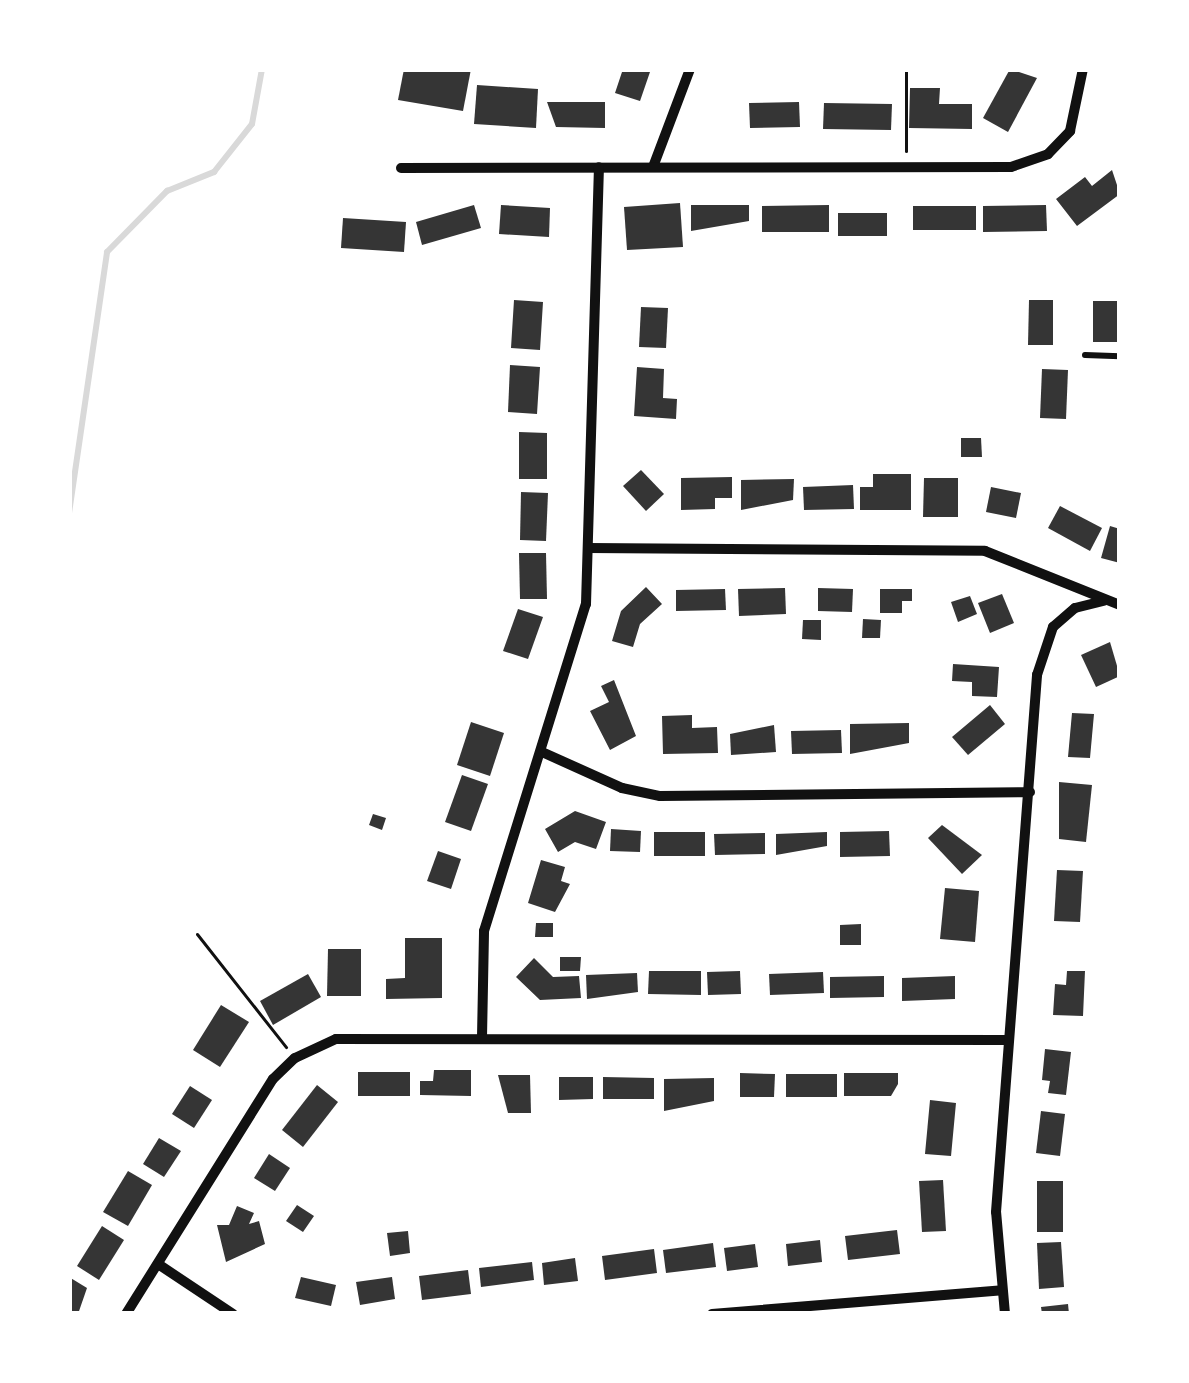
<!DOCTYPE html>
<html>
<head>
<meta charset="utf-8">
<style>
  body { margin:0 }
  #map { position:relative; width:1189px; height:1383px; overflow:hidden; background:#fff; font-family:"Asap Condensed",sans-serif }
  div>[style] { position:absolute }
  .stream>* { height:6px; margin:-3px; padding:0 3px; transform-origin:3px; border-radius:3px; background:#d9d9d9 }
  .building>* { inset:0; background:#353535 }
  .path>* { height:3px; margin:-1.5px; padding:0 1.5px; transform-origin:1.5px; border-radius:1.5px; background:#111 }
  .service>* { height:6px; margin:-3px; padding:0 3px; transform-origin:3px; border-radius:3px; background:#111 }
  .minor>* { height:10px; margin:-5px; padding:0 5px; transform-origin:5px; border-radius:5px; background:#111 }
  span { translate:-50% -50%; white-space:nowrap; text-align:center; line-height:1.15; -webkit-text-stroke:12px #fff; paint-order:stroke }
  .frame { position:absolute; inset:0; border:72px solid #fff; pointer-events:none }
</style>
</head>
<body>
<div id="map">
  <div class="stream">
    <div style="left:69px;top:513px;width:264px;rotate:-81.7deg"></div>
    <div style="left:107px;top:252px;width:86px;rotate:-45.5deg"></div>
    <div style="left:167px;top:191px;width:51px;rotate:-22deg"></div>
    <div style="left:214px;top:172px;width:61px;rotate:-51.6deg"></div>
    <div style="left:252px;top:124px;width:56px;rotate:-79.7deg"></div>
  </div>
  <div class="building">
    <div style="clip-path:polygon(404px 69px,471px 69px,463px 111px,398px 100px)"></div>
    <div style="clip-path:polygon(623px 69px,651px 69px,640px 101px,615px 93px)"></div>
    <div style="clip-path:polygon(1010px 69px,1037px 78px,1008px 132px,983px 118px)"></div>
    <div style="clip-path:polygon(477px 85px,538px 89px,536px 128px,474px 124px)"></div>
    <div style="clip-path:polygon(910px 88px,940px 88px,939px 104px,972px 104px,972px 129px,909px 128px)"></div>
    <div style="clip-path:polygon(547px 102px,605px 102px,605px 128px,556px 127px)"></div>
    <div style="clip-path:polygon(799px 102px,800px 127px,750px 128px,749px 103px)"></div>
    <div style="clip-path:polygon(824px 103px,892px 104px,891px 130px,823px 129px)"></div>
    <div style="clip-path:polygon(1112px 170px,1120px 194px,1077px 226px,1056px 199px,1085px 177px,1092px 186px)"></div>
    <div style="clip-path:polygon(680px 203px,683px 247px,627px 250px,624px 207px)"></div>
    <div style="clip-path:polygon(474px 205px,481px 228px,422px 245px,416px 222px)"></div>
    <div style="clip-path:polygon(501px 205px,550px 208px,549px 237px,499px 234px)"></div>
    <div style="clip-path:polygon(691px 205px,749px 205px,749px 221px,691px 231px)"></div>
    <div style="clip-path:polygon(829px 205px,829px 232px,762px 232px,762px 206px)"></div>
    <div style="clip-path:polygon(1046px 205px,1047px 231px,983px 232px,983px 206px)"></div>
    <div style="clip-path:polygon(913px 206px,976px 206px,976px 230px,913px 230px)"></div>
    <div style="clip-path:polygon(838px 213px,887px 213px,887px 236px,838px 236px)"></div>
    <div style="clip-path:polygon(343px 218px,406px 222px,404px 252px,341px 248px)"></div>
    <div style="clip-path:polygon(514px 300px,543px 302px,540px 350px,511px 348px)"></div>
    <div style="clip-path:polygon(1029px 300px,1053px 300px,1053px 345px,1028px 345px)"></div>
    <div style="clip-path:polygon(1093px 301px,1120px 301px,1120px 342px,1093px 342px)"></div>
    <div style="clip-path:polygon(641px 307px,668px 308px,666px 348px,639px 347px)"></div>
    <div style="clip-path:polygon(510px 365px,540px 367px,537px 414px,508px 412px)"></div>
    <div style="clip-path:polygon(637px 367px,664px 369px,663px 398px,677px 399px,676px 419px,634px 416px)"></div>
    <div style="clip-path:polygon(1042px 369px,1068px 370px,1066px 419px,1040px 418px)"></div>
    <div style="clip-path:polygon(519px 432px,547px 433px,547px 479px,519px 479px)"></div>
    <div style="clip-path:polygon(961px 438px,981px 438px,982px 457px,961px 457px)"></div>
    <div style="clip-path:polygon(641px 470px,664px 494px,646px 511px,623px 486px)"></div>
    <div style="clip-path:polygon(873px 474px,911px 474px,911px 510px,860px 510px,860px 487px,873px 487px)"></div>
    <div style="clip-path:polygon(732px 477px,732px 498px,715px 498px,715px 509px,681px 510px,681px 478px)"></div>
    <div style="clip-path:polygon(924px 478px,958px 478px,958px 517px,923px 517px)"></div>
    <div style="clip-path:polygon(794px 479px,793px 500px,741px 510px,741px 480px)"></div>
    <div style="clip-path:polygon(853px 485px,854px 509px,804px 510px,803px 487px)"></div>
    <div style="clip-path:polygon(991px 487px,1021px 493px,1016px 518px,986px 512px)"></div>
    <div style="clip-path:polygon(521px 492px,548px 493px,546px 541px,520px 540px)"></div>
    <div style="clip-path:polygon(1060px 506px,1102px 528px,1090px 551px,1048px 528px)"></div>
    <div style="clip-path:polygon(1110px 526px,1120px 529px,1120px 563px,1101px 558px)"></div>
    <div style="clip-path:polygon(519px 553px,546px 553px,547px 599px,520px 599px)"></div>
    <div style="clip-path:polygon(646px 587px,662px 604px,640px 624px,633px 647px,612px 641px,621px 611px)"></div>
    <div style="clip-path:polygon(785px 588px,786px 614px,739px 616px,738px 589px)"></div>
    <div style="clip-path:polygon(818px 588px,853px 589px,852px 612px,818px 611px)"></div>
    <div style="clip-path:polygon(725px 589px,726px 610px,676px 611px,676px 590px)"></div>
    <div style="clip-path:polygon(880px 589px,912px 589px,912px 601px,902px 601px,902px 613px,880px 613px)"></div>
    <div style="clip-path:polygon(1002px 594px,1014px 623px,990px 633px,978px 603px)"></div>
    <div style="clip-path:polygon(970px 596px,977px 614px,958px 622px,951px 602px)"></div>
    <div style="clip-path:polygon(518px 609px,543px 617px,528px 659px,503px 651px)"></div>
    <div style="clip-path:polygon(863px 619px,881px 620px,880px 638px,862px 638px)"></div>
    <div style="clip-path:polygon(803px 620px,821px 620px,821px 640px,802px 639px)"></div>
    <div style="clip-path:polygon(1110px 642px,1120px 676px,1096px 687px,1081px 655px)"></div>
    <div style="clip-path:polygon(953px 664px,999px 667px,997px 697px,972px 696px,972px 682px,952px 681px)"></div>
    <div style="clip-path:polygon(614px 680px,636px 736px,610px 750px,590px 711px,609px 702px,601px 686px)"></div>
    <div style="clip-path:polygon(990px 705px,1005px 724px,968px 755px,952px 737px)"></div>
    <div style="clip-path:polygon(1072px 713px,1094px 714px,1090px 758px,1068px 757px)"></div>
    <div style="clip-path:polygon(692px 715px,692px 728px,717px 727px,718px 753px,663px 754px,662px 716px)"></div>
    <div style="clip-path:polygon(471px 722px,504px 733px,490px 776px,457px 765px)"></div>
    <div style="clip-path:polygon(909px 723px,909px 743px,850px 754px,850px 724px)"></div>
    <div style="clip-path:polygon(774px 725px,776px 752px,731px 755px,730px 734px)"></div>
    <div style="clip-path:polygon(841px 730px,842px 753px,792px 754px,791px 731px)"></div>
    <div style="clip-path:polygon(462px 775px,488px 784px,471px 831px,445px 822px)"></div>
    <div style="clip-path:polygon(1059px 782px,1092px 785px,1086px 842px,1059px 839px)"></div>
    <div style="clip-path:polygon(575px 811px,606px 822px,596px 849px,575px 842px,558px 852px,545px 829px)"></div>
    <div style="clip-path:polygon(373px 814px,386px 818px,382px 830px,369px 825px)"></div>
    <div style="clip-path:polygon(942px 825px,982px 855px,962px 874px,928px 838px)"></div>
    <div style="clip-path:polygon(611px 829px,641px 831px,640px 852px,610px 851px)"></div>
    <div style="clip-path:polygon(889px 831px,890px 856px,840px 857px,840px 832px)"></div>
    <div style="clip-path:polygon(654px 832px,705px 832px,705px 856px,654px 856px)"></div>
    <div style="clip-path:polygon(827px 832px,827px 846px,776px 855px,776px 834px)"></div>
    <div style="clip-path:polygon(765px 833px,765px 854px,715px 855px,714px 834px)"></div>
    <div style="clip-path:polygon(438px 851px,461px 859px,451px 889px,427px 881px)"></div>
    <div style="clip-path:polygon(541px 860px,565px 867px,561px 881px,570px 884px,555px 912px,528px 903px)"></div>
    <div style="clip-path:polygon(1057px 870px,1083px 871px,1080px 922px,1054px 921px)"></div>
    <div style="clip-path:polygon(945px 888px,979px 891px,975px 942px,940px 939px)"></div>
    <div style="clip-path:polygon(536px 923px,553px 923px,553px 937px,535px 937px)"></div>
    <div style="clip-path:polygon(861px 924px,861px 945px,840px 945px,840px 925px)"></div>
    <div style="clip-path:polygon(405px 938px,442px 938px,442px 998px,386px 999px,386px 979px,405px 978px)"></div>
    <div style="clip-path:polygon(328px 949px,361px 949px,361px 996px,327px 996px)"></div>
    <div style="clip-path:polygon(560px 957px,581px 957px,580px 971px,560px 971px)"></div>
    <div style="clip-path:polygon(534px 958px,553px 977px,579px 976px,581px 998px,540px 1000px,516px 977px)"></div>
    <div style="clip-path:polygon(649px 971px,701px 971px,701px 995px,648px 994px)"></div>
    <div style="clip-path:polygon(740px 971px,741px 994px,708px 995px,707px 972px)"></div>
    <div style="clip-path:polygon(1067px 971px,1085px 971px,1083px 1016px,1053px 1015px,1055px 984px,1066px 985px)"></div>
    <div style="clip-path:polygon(823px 972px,824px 993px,770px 995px,769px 974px)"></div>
    <div style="clip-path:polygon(637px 973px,638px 992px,587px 999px,586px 975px)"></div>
    <div style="clip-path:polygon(308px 974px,321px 997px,273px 1025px,260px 1001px)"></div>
    <div style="clip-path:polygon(884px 976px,884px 997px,830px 998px,830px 977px)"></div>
    <div style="clip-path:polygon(955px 976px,955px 999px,902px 1001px,902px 978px)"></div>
    <div style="clip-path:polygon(221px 1005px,249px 1022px,220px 1067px,193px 1050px)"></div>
    <div style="clip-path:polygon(1045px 1049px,1071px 1052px,1066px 1095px,1048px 1093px,1050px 1081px,1042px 1080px)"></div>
    <div style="clip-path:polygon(434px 1070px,471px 1070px,471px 1096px,420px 1095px,420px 1081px,433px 1081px)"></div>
    <div style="clip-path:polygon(358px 1072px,410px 1072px,410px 1096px,358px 1096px)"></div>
    <div style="clip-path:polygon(740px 1073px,775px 1074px,774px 1097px,740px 1097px)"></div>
    <div style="clip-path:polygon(844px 1073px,898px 1073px,898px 1084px,891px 1096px,844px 1096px)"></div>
    <div style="clip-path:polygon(786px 1074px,837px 1074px,837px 1097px,786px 1097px)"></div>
    <div style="clip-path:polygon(498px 1075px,530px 1075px,531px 1113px,508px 1113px)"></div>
    <div style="clip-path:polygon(559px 1077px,593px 1077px,593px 1099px,559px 1100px)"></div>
    <div style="clip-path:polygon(603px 1077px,654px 1078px,654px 1099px,603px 1099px)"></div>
    <div style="clip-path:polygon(714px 1078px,714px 1101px,664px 1111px,664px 1079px)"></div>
    <div style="clip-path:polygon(317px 1085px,338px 1102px,303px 1147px,282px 1130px)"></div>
    <div style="clip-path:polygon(190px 1086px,212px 1100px,194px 1128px,172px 1114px)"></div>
    <div style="clip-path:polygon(930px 1100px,956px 1103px,951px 1156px,925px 1154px)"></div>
    <div style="clip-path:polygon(1041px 1111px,1065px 1114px,1060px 1156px,1036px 1153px)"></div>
    <div style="clip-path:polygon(159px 1138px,181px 1151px,164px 1177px,143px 1164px)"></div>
    <div style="clip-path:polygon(269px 1154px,290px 1168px,275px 1191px,254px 1178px)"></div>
    <div style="clip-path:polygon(128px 1171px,152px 1185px,128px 1226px,103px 1212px)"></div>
    <div style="clip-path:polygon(943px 1180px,946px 1231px,922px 1232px,919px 1181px)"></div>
    <div style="clip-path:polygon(1037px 1181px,1063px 1181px,1063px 1232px,1037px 1232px)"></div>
    <div style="clip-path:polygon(297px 1205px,314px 1216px,303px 1232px,286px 1221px)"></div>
    <div style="clip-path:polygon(237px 1206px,254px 1213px,249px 1224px,259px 1221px,265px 1244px,226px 1262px,217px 1225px,229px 1225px)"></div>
    <div style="clip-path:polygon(102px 1226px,124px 1240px,99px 1280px,77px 1266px)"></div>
    <div style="clip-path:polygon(897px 1230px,900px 1254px,848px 1260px,845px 1236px)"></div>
    <div style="clip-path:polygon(408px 1231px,410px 1253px,390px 1256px,387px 1233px)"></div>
    <div style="clip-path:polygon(820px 1240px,822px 1262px,788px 1266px,786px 1244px)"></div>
    <div style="clip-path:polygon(1061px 1242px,1064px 1287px,1039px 1289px,1037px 1243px)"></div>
    <div style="clip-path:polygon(713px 1243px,716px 1267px,666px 1273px,663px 1250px)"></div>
    <div style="clip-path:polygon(755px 1244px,758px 1267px,727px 1271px,724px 1248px)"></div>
    <div style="clip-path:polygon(654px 1249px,657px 1273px,605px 1280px,602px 1256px)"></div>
    <div style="clip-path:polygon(575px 1258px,578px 1281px,544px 1285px,542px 1263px)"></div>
    <div style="clip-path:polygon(532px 1262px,534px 1280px,481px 1287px,479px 1268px)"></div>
    <div style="clip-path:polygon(468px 1270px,471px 1294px,422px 1300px,419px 1276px)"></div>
    <div style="clip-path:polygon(69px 1277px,87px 1288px,78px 1314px,69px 1314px)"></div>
    <div style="clip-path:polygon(301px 1277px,336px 1285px,331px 1306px,295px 1298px)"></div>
    <div style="clip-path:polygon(392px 1277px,395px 1299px,360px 1305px,356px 1282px)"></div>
    <div style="clip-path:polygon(1068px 1304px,1069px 1314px,1042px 1314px,1041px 1307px)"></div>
  </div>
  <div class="path">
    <div style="left:906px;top:69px;width:82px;rotate:90deg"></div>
    <div style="left:197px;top:934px;width:144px;rotate:51.8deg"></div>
  </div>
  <div class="service">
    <div style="left:1085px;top:355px;width:35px;rotate:2deg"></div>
  </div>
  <div class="minor">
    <div style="left:653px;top:167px;width:105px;rotate:-69.3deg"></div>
    <div style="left:401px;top:168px;width:610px;rotate:-0.09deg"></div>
    <div style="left:1011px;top:167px;width:39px;rotate:-19deg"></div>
    <div style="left:1048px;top:154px;width:32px;rotate:-46deg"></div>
    <div style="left:1070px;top:131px;width:63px;rotate:-78.2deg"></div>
    <div style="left:588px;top:548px;width:397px;rotate:0.4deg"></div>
    <div style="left:985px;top:551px;width:145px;rotate:21.8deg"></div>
    <div style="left:542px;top:752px;width:88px;rotate:24.2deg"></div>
    <div style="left:622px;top:788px;width:39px;rotate:12deg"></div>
    <div style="left:660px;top:796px;width:370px;rotate:-0.6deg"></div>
    <div style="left:482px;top:1037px;width:106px;rotate:-88.9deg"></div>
    <div style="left:484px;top:931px;width:343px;rotate:-72.7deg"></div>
    <div style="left:586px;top:604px;width:437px;rotate:-88.3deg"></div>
    <div style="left:158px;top:1264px;width:90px;rotate:33.7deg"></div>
    <div style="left:126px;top:1314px;width:277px;rotate:-58deg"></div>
    <div style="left:273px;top:1079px;width:30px;rotate:-44deg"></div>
    <div style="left:295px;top:1058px;width:45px;rotate:-24.9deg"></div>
    <div style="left:336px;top:1039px;width:672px;rotate:0.09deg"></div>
    <div style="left:712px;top:1314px;width:291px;rotate:-4.7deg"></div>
    <div style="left:1005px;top:1314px;width:102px;rotate:-95deg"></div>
    <div style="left:996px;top:1212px;width:539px;rotate:-85.63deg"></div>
    <div style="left:1037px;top:675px;width:51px;rotate:-71.6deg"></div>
    <div style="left:1053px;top:627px;width:29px;rotate:-41deg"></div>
    <div style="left:1075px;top:608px;width:30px;rotate:-14deg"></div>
  </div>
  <div class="frame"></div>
</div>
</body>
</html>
